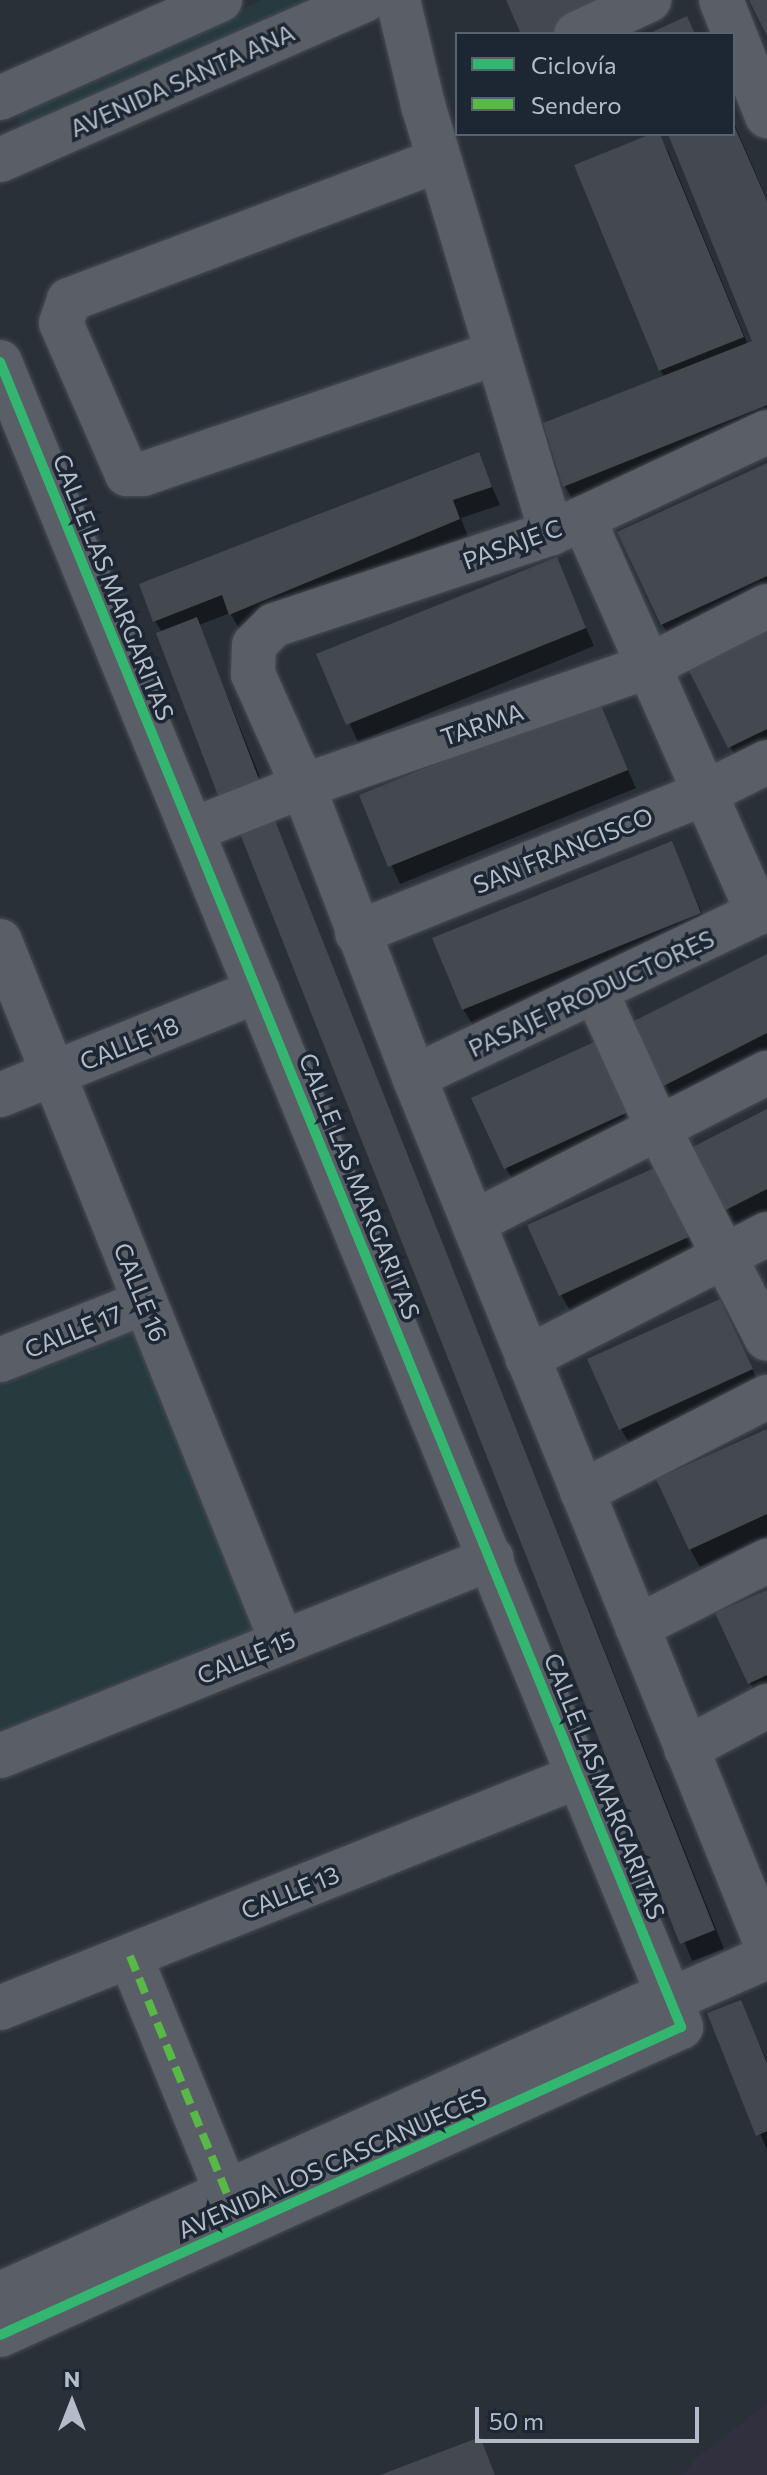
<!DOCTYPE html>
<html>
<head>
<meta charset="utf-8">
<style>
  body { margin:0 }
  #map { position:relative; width:767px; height:2475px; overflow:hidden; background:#2a3038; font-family:Commissioner,sans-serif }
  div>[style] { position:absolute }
  .medical>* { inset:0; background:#31303e }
  .green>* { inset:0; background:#273a3e }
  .shadow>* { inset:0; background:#0007 }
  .building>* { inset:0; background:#444950 }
  .roads { filter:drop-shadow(0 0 2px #484c53) drop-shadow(0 0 2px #484c53) }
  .minor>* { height:44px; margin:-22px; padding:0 22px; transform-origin:22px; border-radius:22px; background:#5a5e66 }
  .quiet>* { height:8px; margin-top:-4px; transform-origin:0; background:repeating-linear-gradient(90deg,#58b947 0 16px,transparent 0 24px) }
  .cycleway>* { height:10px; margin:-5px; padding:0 5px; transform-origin:5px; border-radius:5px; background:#33b770 }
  span { translate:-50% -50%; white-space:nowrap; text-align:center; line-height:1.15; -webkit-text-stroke:7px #1d2633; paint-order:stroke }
  .street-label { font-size:24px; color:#b4bcc9 }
  .legend { position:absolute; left:455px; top:32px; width:280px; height:104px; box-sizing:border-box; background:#1d2633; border:2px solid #59626f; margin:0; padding:10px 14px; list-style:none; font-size:24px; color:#b4bcc9 }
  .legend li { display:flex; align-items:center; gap:16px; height:40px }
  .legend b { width:40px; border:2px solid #59626f }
  .north { position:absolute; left:32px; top:2363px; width:80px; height:80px; -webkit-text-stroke:6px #1d2633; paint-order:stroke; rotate:0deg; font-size:22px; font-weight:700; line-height:32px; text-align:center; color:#b4bcc9 }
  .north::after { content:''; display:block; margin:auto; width:28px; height:36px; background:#b4bcc9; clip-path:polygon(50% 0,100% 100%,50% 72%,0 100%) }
  .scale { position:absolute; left:475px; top:2407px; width:224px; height:36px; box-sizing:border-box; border:4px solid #b4bcc9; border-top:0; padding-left:10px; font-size:24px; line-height:28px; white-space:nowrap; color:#b4bcc9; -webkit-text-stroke:6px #1d2633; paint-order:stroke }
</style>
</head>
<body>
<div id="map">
  <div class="medical">
    <div style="clip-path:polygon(767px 2403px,767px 2475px,683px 2475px,694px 2460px)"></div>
  </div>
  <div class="green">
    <div style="clip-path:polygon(262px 0,309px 0,30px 130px,18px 123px,20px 109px)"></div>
    <div style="clip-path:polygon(137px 1318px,259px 1637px,0 1739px,0 1370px)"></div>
  </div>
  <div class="shadow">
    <div style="clip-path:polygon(733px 121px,767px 200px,767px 427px,575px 504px,565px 486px,665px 378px,660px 370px,657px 134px,668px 151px,748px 345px,755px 343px,670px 134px,733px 134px)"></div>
    <div style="clip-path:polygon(478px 454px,500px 505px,461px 518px,468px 537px,241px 632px,230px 613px,199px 625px,269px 800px,155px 621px)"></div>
    <div style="clip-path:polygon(767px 465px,767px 598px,673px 642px,662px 624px)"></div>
    <div style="clip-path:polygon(556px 559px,594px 646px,358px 742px,319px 655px)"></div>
    <div style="clip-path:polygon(767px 628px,767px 752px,740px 765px,687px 664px)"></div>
    <div style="clip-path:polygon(597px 701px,636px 788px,400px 884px,361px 797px)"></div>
    <div style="clip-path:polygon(273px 820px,724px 1949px,692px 1961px,242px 832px)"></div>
    <div style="clip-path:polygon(671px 843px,710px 931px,474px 1027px,463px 1009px)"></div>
    <div style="clip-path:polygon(767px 956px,767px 1056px,664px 1108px,654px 1091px)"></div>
    <div style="clip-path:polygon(604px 1040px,646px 1126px,516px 1185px,506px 1168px)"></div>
    <div style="clip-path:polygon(767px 1112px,767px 1211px,734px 1228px,724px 1211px)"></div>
    <div style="clip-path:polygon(660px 1167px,702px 1253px,571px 1312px,561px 1295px)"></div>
    <div style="clip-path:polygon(719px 1301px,761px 1387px,631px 1446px,621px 1429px)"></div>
    <div style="clip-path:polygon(767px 1431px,767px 1536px,700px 1567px,690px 1549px)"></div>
    <div style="clip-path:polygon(767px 1592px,767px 1697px,760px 1700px,750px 1683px)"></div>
    <div style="clip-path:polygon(740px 2002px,767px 2061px,767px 2150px,710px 2014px)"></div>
  </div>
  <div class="building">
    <div style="clip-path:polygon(506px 0,617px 0,550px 34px,521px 34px)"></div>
    <div style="clip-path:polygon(749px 0,767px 0,767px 36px)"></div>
    <div style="clip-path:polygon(687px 16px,695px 34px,648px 34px)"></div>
    <div style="clip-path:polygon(733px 123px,767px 201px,767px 405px,563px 487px,543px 423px,752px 341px,668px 134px,733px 134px)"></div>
    <div style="clip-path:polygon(651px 134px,660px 134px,744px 337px,659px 371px,574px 165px)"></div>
    <div style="clip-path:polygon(479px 452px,492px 487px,453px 500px,460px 519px,229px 615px,222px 595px,153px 622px,139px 584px)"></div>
    <div style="clip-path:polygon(767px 463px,767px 576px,661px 625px,617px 532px)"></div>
    <div style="clip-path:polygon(557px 557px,586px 628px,346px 725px,316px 654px)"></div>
    <div style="clip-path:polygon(197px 617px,260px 782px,219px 798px,156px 633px)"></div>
    <div style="clip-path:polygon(767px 626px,767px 729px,728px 748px,685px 663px)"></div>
    <div style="clip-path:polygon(598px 698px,628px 770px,388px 867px,359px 795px)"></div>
    <div style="clip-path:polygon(274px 818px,715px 1930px,680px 1944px,239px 831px)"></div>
    <div style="clip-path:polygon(672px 841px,701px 913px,462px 1010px,432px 938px)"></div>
    <div style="clip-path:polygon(767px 954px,767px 1033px,652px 1092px,620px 1028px)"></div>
    <div style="clip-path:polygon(605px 1037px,637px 1108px,504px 1169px,471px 1098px)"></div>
    <div style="clip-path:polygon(767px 1109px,767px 1189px,722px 1212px,689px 1149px)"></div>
    <div style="clip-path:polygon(661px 1165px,693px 1235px,559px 1296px,527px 1225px)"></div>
    <div style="clip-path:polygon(720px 1299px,753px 1369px,619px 1430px,587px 1359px)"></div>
    <div style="clip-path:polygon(767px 1429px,767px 1514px,689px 1550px,656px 1479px)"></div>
    <div style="clip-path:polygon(767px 1590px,767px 1675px,748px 1684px,715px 1613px)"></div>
    <div style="clip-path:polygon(741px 2000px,767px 2063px,767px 2131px,756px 2136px,707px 2013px)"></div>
    <div style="clip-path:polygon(480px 2437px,495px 2475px,380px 2475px)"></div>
  </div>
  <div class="roads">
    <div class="minor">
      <div style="left:398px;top:0;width:108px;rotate:76.6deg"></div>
      <div style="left:423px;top:105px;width:447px;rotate:73.3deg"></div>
      <div style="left:721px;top:0;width:125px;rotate:68.4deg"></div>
      <div style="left:576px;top:34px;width:81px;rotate:-25deg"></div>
      <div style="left:0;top:98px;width:241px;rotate:-24deg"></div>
      <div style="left:0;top:160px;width:398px;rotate:-23.7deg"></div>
      <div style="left:439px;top:160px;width:396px;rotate:159.3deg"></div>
      <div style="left:69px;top:300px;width:24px;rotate:109deg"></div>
      <div style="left:61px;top:323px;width:165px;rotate:66.4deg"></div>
      <div style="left:127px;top:474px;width:16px"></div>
      <div style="left:143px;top:474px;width:374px;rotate:-18.9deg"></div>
      <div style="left:0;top:362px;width:1799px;rotate:67.75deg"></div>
      <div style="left:681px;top:2027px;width:747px;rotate:155.66deg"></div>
      <div style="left:767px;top:432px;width:238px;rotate:154.9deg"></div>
      <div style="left:551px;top:533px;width:292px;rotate:161.6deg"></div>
      <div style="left:274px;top:625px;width:28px;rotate:135deg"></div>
      <div style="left:254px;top:645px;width:29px;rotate:92deg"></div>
      <div style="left:253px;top:674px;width:123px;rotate:65.9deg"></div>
      <div style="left:303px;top:786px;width:311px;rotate:69.1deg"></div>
      <div style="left:414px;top:1077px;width:938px;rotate:67.89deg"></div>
      <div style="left:583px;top:518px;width:432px;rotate:66.1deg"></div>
      <div style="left:192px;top:830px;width:119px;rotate:-21.6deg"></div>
      <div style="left:303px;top:786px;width:364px;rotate:-19.1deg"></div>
      <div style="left:647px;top:667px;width:135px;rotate:-26.9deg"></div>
      <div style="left:357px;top:933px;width:375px;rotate:-21.9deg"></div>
      <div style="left:705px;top:793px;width:69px;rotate:-26.6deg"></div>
      <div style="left:0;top:941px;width:756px;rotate:68.09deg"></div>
      <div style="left:596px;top:992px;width:149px;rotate:65.5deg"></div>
      <div style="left:658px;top:1128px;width:237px;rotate:62.7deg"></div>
      <div style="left:414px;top:1077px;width:391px;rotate:-25.5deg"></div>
      <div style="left:0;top:1095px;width:278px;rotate:-22deg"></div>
      <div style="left:474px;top:1222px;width:329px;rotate:-27deg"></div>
      <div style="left:527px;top:1358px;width:270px;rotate:-27.3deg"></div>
      <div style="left:0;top:1360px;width:156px;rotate:-21.8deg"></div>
      <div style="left:582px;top:1492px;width:208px;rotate:-27.2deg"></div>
      <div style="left:637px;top:1627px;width:146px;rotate:-26.9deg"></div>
      <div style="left:686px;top:1749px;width:92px;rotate:-28deg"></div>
      <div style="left:0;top:1756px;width:530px;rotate:-21.92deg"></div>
      <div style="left:130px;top:1956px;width:257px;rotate:67.8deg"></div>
      <div style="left:670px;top:2000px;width:106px;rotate:-23.9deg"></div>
      <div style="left:0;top:2008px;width:624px;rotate:-21.84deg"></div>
      <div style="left:0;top:2294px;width:731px;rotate:-24.22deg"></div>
    </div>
  </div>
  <div class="quiet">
    <div style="left:130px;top:1956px;width:257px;rotate:67.8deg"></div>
  </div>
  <div class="cycleway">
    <div style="left:0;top:362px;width:1799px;rotate:67.75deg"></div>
    <div style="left:681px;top:2027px;width:747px;rotate:155.66deg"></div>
  </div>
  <div class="street-label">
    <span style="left:182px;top:80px;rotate:-24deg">AVENIDA SANTA ANA</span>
    <span style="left:512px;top:544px;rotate:-20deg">PASAJE C</span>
    <span style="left:114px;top:587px;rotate:68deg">CALLE LAS MARGARITAS</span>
    <span style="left:482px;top:724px;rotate:-19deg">TARMA</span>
    <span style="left:563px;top:850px;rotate:-22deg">SAN FRANCISCO</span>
    <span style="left:591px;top:993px;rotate:-25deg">PASAJE PRODUCTORES</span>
    <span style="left:129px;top:1043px;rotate:-22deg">CALLE 18</span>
    <span style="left:360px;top:1186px;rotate:68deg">CALLE LAS MARGARITAS</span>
    <span style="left:141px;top:1292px;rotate:68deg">CALLE 16</span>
    <span style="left:73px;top:1331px;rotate:-22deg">CALLE 17</span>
    <span style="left:246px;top:1657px;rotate:-22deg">CALLE 15</span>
    <span style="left:605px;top:1786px;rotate:68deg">CALLE LAS MARGARITAS</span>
    <span style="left:290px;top:1892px;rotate:-22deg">CALLE 13</span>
    <span style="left:332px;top:2163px;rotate:-24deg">AVENIDA LOS CASCANUECES</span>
  </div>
  <ul class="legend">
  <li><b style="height:10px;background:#33b770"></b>Ciclovía</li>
  <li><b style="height:10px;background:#58b947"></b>Sendero</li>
  </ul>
  <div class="north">N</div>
  <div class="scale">50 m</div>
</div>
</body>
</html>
